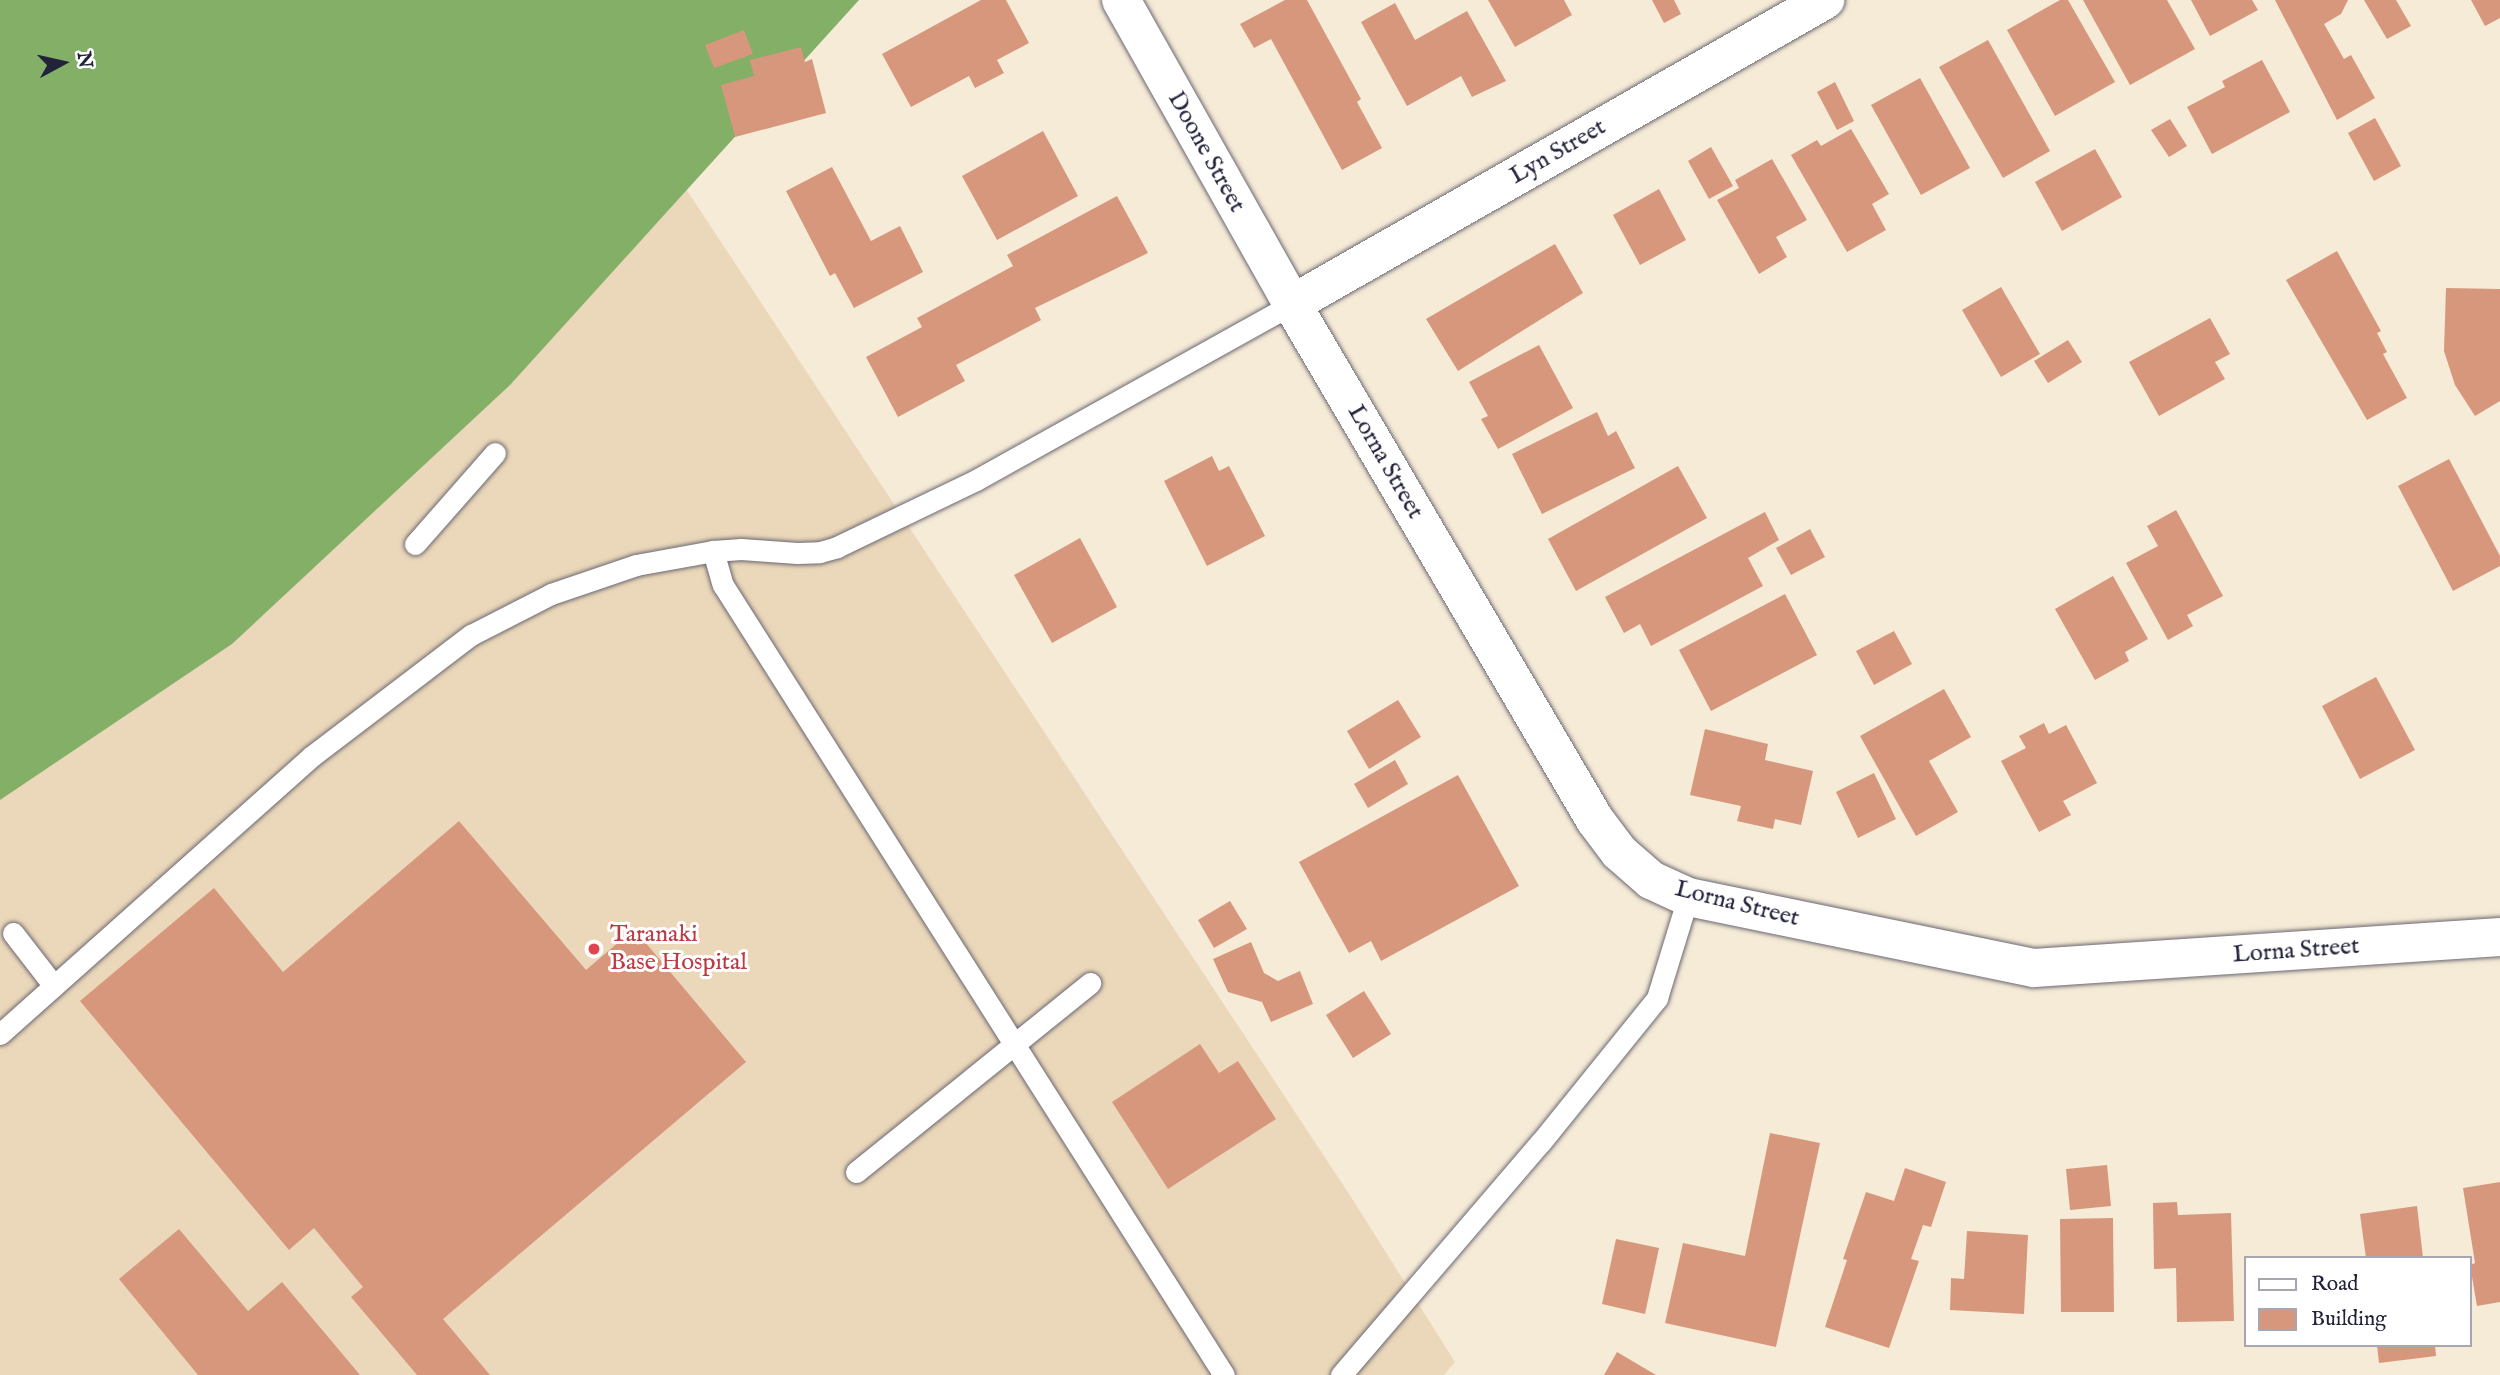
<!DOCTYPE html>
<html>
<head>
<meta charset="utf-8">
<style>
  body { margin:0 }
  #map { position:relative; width:2500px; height:1375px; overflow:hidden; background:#f5ebd7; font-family:"IM FELL English",serif }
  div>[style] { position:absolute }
  .built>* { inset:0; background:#ebd8ba }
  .forest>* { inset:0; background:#83af67 }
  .building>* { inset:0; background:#d7977c }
  .roads { filter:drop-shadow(0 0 2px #6c6872) drop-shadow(0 0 2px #6c6872) }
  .service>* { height:21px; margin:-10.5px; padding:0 10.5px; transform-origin:10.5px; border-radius:10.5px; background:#fff }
  .minor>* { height:38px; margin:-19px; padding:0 19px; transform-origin:19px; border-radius:19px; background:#fff }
  .dots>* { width:19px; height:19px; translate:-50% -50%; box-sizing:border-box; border:4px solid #fff; border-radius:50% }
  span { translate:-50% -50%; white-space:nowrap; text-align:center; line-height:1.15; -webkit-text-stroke:6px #fff; paint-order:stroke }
  .street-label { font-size:24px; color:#22223b }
  .health-label { font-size:24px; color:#be3a42 }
  .left { translate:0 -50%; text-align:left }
  .legend { position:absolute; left:2244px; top:1256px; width:228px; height:91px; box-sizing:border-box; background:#fff; border:2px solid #a7a7b1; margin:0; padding:9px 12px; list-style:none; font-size:21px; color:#22223b }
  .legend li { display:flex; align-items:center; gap:14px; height:35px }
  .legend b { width:35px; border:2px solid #a7a7b1 }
  .north { position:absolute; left:28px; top:28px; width:70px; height:70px; -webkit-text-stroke:5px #fff; paint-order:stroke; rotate:82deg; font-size:19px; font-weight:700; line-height:28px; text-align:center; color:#22223b }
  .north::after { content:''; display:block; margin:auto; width:24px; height:32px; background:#22223b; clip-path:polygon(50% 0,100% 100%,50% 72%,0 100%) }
</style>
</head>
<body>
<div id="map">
  <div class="built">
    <div style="clip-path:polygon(686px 189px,1351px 1197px,1455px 1362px,1444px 1375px,0 1375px,0 700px)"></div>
  </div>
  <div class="forest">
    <div style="clip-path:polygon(0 0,859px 0,510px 385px,232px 644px,0 800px)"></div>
  </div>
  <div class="building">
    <div style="clip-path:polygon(981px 0,1006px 0,1029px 43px,997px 60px,1004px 73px,975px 88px,969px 76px,911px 107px,882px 54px)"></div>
    <div style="clip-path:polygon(1285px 0,1307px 0,1361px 99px,1357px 102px,1382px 148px,1342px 170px,1271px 39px,1254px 48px,1240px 24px)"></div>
    <div style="clip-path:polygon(1488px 0,1564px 0,1572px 15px,1515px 47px)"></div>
    <div style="clip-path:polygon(1652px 0,1674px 0,1681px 14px,1664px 23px)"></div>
    <div style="clip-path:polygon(2060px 0,2068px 0,2115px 82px,2055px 116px,2007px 30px)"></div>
    <div style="clip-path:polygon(2083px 0,2167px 0,2195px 49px,2130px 85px)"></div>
    <div style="clip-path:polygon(2191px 0,2252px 0,2258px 10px,2210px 36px)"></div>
    <div style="clip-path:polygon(2275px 0,2348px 0,2341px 14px,2324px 24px,2344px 59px,2351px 55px,2375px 98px,2337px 120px)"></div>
    <div style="clip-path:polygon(2364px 0,2396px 0,2411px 26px,2387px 39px)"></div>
    <div style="clip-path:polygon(2471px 0,2500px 0,2500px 18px,2485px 26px)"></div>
    <div style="clip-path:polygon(1395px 3px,1415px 40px,1467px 11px,1506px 81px,1472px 97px,1461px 76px,1407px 106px,1361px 22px)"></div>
    <div style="clip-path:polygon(744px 30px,753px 54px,714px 68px,705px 45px)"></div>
    <div style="clip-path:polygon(1988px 40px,2050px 151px,2003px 178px,1939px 67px)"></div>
    <div style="clip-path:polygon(801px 47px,805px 62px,812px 59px,826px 113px,735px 137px,721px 85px,754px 76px,750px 60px)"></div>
    <div style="clip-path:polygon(2262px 60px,2290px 112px,2212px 154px,2187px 107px,2225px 87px,2222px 81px)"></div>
    <div style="clip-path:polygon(1920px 78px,1970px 168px,1921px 195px,1871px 105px)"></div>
    <div style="clip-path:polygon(1835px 82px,1854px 121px,1837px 130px,1817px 92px)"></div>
    <div style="clip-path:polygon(2375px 118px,2401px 166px,2374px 181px,2348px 133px)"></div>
    <div style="clip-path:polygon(2170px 119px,2187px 146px,2169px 157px,2151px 130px)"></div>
    <div style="clip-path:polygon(1851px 129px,1889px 194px,1872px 204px,1886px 230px,1847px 252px,1791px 155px,1817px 140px,1821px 146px)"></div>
    <div style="clip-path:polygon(1043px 131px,1078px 196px,997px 240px,962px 176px)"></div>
    <div style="clip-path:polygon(1711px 147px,1733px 186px,1709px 199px,1688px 161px)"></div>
    <div style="clip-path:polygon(2095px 149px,2122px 197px,2062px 231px,2035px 182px)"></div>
    <div style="clip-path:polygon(1772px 159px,1807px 220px,1776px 237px,1787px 257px,1759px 274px,1717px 200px,1739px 188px,1735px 180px)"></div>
    <div style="clip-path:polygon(832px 167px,871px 241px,900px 226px,923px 272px,854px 308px,835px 273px,830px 276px,786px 191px)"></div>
    <div style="clip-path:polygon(1659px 189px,1686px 240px,1640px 265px,1613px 215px)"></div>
    <div style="clip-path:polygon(1117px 196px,1148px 253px,1035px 308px,1041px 320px,956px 365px,965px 381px,898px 417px,866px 357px,922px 327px,917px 318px,1013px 266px,1007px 255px)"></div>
    <div style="clip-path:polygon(1555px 244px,1583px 293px,1458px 371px,1426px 319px)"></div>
    <div style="clip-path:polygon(2337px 251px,2381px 331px,2377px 333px,2387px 352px,2383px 354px,2407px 398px,2367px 420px,2286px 280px)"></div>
    <div style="clip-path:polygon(2001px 287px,2040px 354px,2001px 377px,1962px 310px)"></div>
    <div style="clip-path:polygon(2446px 288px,2500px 289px,2500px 401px,2475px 416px,2455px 385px,2444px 351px)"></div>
    <div style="clip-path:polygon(2210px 318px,2230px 354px,2215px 362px,2225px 379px,2159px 416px,2129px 362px)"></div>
    <div style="clip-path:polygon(2068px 340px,2082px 362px,2048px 383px,2034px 361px)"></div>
    <div style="clip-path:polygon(1539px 345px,1573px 408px,1498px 449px,1481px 419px,1488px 416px,1469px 382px)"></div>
    <div style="clip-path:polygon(1597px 412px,1608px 436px,1616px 431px,1635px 468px,1542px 514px,1512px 454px)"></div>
    <div style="clip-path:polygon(1212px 456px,1219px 471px,1229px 466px,1265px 536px,1207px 566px,1164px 481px)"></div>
    <div style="clip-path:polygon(2449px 459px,2500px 556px,2500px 566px,2453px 591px,2398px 486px)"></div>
    <div style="clip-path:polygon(1678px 466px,1707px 518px,1576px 591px,1548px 539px)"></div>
    <div style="clip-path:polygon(2176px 510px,2223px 596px,2187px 615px,2193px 626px,2168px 640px,2126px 563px,2158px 546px,2147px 526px)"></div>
    <div style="clip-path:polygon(1765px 512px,1779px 540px,1748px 558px,1763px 586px,1651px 646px,1640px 624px,1624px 633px,1605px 597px)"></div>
    <div style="clip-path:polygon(1810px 529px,1825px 557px,1791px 575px,1776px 548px)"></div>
    <div style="clip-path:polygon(1080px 538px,1117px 607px,1052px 643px,1014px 575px)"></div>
    <div style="clip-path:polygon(2113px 576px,2148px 639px,2125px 652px,2129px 661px,2095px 680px,2055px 609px)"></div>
    <div style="clip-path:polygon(1785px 594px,1817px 655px,1711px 711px,1679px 650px)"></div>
    <div style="clip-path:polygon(1894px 631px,1912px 664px,1874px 685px,1856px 651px)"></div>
    <div style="clip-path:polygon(2376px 677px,2415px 750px,2360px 779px,2322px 706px)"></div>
    <div style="clip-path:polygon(1944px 689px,1971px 737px,1929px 761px,1958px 812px,1916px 836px,1860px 736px)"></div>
    <div style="clip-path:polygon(1398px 700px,1421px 737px,1369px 769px,1347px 731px)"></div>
    <div style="clip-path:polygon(2044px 723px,2049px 734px,2066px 725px,2097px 783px,2063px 801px,2071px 815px,2039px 832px,2001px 761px,2026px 748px,2019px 736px)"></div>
    <div style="clip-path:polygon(1705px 729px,1768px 744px,1765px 760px,1813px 771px,1801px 825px,1775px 819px,1773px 829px,1737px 821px,1741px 806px,1690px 795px)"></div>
    <div style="clip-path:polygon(1395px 760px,1408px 784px,1368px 808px,1354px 784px)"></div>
    <div style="clip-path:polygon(1874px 773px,1896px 819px,1858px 838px,1836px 792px)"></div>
    <div style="clip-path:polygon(1458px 775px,1519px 886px,1381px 961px,1371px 941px,1349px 953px,1299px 862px)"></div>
    <div style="clip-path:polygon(459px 821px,586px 970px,634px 929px,746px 1062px,443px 1319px,490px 1375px,417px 1375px,351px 1297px,363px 1287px,314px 1228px,289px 1250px,80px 1001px,214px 888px,283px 972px)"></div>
    <div style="clip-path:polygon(1230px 901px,1247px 929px,1214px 948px,1198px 920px)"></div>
    <div style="clip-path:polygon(1251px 942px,1264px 973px,1278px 981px,1300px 971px,1313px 1004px,1271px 1022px,1262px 1002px,1228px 992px,1213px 959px)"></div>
    <div style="clip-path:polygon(1364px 991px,1391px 1034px,1353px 1058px,1326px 1015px)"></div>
    <div style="clip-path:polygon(1200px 1044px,1219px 1073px,1238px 1061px,1276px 1119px,1168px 1189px,1112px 1102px)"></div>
    <div style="clip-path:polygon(1770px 1133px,1820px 1143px,1776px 1347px,1665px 1323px,1683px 1243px,1745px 1256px)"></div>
    <div style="clip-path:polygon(2107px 1165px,2111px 1206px,2070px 1210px,2066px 1169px)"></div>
    <div style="clip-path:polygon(1905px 1168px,1946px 1182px,1931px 1227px,1923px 1225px,1911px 1259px,1919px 1261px,1889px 1348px,1825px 1327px,1847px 1260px,1843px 1259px,1866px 1192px,1894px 1201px)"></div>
    <div style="clip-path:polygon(2500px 1182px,2500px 1302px,2477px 1306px,2470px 1265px,2475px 1263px,2463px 1188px)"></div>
    <div style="clip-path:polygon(2177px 1202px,2178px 1215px,2231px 1213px,2234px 1321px,2177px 1322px,2176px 1268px,2154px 1269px,2153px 1203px)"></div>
    <div style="clip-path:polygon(2417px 1206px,2423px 1258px,2366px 1258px,2360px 1214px)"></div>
    <div style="clip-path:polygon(2113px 1218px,2114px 1312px,2061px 1312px,2060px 1219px)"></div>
    <div style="clip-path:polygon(179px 1229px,248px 1311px,282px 1282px,360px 1375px,198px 1375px,119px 1279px)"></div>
    <div style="clip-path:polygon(1967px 1231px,2028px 1235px,2024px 1314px,1950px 1310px,1951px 1278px,1964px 1279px)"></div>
    <div style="clip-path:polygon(1616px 1239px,1659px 1248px,1645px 1314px,1602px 1304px)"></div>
    <div style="clip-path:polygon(2377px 1345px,2435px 1345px,2436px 1356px,2379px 1363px)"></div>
    <div style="clip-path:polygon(1617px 1352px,1656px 1375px,1604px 1375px)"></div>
  </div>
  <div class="roads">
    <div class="service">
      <div style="left:415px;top:544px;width:121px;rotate:-48.7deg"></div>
      <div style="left:713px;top:551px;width:35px;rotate:74deg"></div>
      <div style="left:723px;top:585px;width:935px;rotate:57.62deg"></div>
      <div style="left:13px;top:933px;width:67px;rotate:52.3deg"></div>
      <div style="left:0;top:1034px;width:418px;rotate:-41.7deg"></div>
      <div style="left:312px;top:756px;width:200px;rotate:-37.3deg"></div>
      <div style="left:471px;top:635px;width:90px;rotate:-27.1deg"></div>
      <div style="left:551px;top:594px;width:90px;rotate:-18.8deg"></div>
      <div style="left:636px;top:565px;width:78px;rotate:-10.3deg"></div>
      <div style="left:713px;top:551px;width:28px;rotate:-4deg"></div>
      <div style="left:741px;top:549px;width:56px;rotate:4.1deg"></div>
      <div style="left:797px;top:553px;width:23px;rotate:-2deg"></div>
      <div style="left:820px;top:552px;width:18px;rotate:-16deg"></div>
      <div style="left:837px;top:547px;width:154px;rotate:-25.7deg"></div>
      <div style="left:976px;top:480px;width:362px;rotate:-29.1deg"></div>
      <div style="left:856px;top:1172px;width:301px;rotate:-38.9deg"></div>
      <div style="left:1341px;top:1375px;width:307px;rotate:-49.4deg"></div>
      <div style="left:1541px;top:1142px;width:185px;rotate:-51.1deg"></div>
      <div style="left:1657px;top:998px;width:106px;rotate:-72.9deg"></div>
    </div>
    <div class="minor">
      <div style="left:1121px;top:0;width:349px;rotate:60.6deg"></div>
      <div style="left:1292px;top:304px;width:598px;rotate:59.58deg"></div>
      <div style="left:1595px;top:820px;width:40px;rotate:53deg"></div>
      <div style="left:1619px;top:852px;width:43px;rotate:41.2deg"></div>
      <div style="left:1651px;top:880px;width:41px;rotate:24.7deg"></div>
      <div style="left:1688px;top:897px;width:353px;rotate:11.6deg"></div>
      <div style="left:2034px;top:968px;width:467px;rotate:-3.8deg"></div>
      <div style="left:1292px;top:304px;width:614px;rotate:-29.7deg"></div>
    </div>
  </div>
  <div class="dots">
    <div style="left:594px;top:949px;background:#e0444e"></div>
  </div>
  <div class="street-label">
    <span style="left:1206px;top:152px;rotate:61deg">Doone Street</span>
    <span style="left:1558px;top:152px;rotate:-30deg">Lyn Street</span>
    <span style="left:1385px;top:462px;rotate:60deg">Lorna Street</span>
    <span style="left:1737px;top:904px;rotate:14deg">Lorna Street</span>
    <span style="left:2296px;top:951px;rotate:-4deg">Lorna Street</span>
  </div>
  <div class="health-label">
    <span class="left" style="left:610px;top:949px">Taranaki<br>Base Hospital</span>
  </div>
  <ul class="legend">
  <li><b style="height:9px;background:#fff"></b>Road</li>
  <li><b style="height:19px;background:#d7977c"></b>Building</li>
  </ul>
  <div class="north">N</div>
</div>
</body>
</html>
